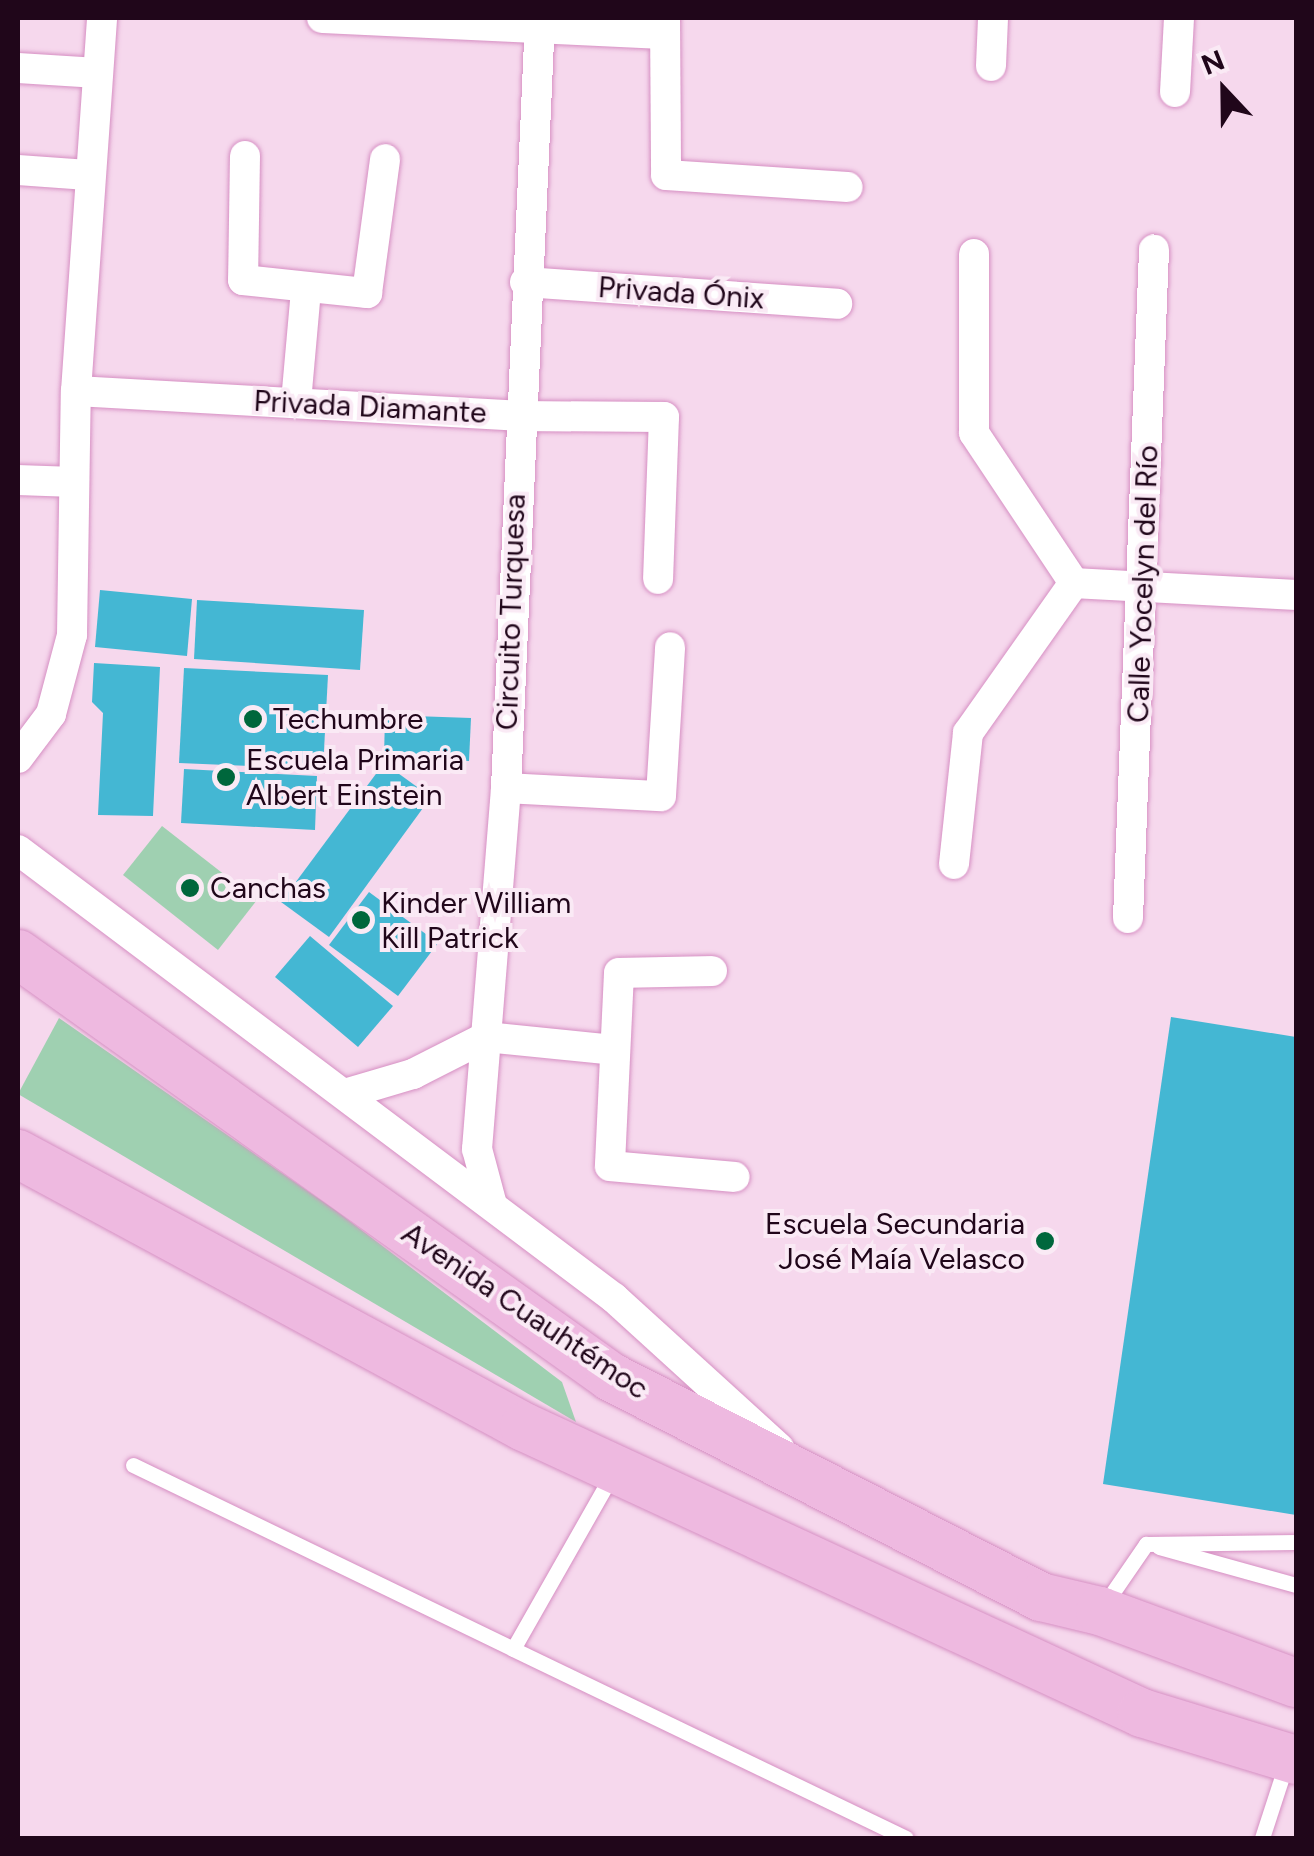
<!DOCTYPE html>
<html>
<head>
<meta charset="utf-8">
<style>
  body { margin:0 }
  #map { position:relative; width:1314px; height:1856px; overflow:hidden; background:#f6d8ed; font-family:Figtree,sans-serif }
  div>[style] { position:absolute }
  .green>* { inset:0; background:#9fd0b1 }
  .building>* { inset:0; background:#44b7d3 }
  .roads { filter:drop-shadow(0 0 2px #d68fc3) drop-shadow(0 0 2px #d68fc3) }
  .service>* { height:15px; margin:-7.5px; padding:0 7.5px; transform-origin:7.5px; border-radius:7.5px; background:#fff }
  .minor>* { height:30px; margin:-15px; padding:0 15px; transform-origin:15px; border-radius:15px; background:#fff }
  .primary>* { height:48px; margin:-24px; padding:0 24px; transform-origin:24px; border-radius:24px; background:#eeb9e0 }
  .dots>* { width:28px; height:28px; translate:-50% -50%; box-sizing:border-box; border:5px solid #faeaf5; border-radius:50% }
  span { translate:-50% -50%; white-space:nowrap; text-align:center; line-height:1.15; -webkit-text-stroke:8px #faeaf5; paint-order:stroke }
  .street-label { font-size:30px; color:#20061a }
  .poi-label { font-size:30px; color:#20061a }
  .left { translate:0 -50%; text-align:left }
  .right { translate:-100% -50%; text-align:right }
  .frame { position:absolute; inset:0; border:20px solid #20061a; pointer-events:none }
  .north { position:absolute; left:1174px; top:40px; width:100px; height:100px; -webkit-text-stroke:8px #faeaf5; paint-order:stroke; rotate:338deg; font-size:28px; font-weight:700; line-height:40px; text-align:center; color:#20061a }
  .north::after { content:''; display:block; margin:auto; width:35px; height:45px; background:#20061a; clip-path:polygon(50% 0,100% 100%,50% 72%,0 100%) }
</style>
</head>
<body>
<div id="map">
  <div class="green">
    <div style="clip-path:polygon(162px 826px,257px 900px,218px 950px,123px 875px)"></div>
    <div style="clip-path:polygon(59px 1018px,335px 1210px,562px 1382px,576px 1422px,18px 1094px)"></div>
  </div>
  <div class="building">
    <div style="clip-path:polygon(100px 590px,192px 599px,187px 656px,95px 647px)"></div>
    <div style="clip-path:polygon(197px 600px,364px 610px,360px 670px,194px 659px)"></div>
    <div style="clip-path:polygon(94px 663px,160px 667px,153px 816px,98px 815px,103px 713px,92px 702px)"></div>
    <div style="clip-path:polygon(184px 668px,328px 675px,323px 769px,179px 763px)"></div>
    <div style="clip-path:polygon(385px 715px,471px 718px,469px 761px,384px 758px)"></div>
    <div style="clip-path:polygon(384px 763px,431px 797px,329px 937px,281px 902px)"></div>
    <div style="clip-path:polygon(184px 769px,317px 776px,315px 830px,181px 823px)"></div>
    <div style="clip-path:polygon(369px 892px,438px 943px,398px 996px,329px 945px)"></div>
    <div style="clip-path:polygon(310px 936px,393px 1006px,358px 1047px,275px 977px)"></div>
    <div style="clip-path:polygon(1171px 1017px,1296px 1037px,1296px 1515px,1103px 1484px)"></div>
  </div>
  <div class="roads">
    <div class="service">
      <div style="left:133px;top:1465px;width:422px;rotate:25.8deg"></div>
      <div style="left:613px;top:1473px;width:202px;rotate:119.6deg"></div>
      <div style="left:513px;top:1649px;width:436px;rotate:25.7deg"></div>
      <div style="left:1159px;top:1547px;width:142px;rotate:15.5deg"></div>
      <div style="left:1102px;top:1608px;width:78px;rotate:-55.5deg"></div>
      <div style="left:1146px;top:1544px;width:150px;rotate:-0.8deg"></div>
      <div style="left:1262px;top:1838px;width:81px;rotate:-72deg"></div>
    </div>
    <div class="minor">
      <div style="left:322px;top:18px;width:342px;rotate:2.7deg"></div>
      <div style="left:665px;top:18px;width:157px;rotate:89.6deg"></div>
      <div style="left:666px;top:175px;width:182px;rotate:3.8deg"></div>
      <div style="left:991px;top:66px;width:48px;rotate:-87.6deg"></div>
      <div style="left:18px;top:68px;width:80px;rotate:3.6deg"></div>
      <div style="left:1175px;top:92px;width:74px;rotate:-86.9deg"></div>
      <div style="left:245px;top:156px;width:124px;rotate:90.9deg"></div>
      <div style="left:243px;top:280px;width:125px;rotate:6deg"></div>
      <div style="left:367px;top:293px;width:135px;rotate:-82.3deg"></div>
      <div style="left:18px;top:170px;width:70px;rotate:4.1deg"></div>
      <div style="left:974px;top:254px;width:179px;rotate:90deg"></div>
      <div style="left:974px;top:433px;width:180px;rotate:56.3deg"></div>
      <div style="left:525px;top:282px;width:313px;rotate:4deg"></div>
      <div style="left:76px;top:391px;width:443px;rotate:3.2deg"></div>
      <div style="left:518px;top:416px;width:146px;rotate:0.4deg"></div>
      <div style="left:664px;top:417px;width:162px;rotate:92.1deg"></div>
      <div style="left:296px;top:402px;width:113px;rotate:-84.9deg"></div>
      <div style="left:18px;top:480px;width:56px;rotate:2deg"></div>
      <div style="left:1074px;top:583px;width:222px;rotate:3.1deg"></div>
      <div style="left:18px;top:758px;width:55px;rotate:-53.1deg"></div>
      <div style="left:51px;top:714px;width:82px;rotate:-75.1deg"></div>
      <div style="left:72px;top:635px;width:244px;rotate:-89.1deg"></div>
      <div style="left:76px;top:391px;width:374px;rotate:-86deg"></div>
      <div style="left:506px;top:788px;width:155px;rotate:3deg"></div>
      <div style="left:661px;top:796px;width:149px;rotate:-86.5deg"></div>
      <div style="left:18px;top:850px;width:746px;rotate:36.93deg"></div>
      <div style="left:614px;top:1298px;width:223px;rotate:42.3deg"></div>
      <div style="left:954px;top:864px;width:132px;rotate:-83.9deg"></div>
      <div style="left:968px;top:733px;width:184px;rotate:-54.8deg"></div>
      <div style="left:1128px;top:918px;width:669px;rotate:-87.77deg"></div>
      <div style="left:712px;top:971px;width:93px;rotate:178.8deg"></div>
      <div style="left:619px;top:973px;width:193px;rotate:92.7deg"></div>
      <div style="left:610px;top:1166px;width:125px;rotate:5deg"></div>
      <div style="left:345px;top:1094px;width:71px;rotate:-16.4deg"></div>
      <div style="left:413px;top:1074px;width:82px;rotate:-26.9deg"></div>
      <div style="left:486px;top:1037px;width:128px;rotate:5.8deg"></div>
      <div style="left:492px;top:1205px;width:58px;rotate:-105deg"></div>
      <div style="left:477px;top:1149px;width:362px;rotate:-85.4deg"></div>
      <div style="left:506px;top:788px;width:771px;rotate:-87.47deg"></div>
    </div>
    <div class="primary">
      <div style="left:18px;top:954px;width:728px;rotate:35.5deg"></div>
      <div style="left:611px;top:1377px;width:483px;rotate:27.1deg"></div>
      <div style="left:1041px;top:1597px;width:61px;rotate:13.3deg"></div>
      <div style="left:1100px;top:1611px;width:209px;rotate:20.2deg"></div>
      <div style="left:18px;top:1154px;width:575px;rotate:28.35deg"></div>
      <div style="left:524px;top:1427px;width:681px;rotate:24.83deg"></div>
      <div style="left:1142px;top:1713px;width:161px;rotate:17deg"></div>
    </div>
  </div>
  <div class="dots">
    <div style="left:253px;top:719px;background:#00673c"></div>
    <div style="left:226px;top:777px;background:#00673c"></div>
    <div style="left:190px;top:888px;background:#00673c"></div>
    <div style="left:361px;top:920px;background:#00673c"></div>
    <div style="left:1045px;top:1241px;background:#00673c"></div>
  </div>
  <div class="street-label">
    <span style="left:681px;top:293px;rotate:4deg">Privada Ónix</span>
    <span style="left:370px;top:407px;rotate:3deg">Privada Diamante</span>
    <span style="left:1143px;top:584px;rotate:-88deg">Calle Yocelyn del Río</span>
    <span style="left:511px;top:612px;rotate:-88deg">Circuito Turquesa</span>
    <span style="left:525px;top:1311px;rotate:34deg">Avenida Cuauhtémoc</span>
  </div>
  <div class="poi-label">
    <span class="left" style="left:273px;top:719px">Techumbre</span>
    <span class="left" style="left:246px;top:777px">Escuela Primaria<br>Albert Einstein</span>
    <span class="left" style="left:210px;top:888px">Canchas</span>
    <span class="left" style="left:381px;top:920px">Kinder William<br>Kill Patrick</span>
    <span class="right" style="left:1025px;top:1241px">Escuela Secundaria<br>José Maía Velasco</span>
  </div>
  <div class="frame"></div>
  <div class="north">N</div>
</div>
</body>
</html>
